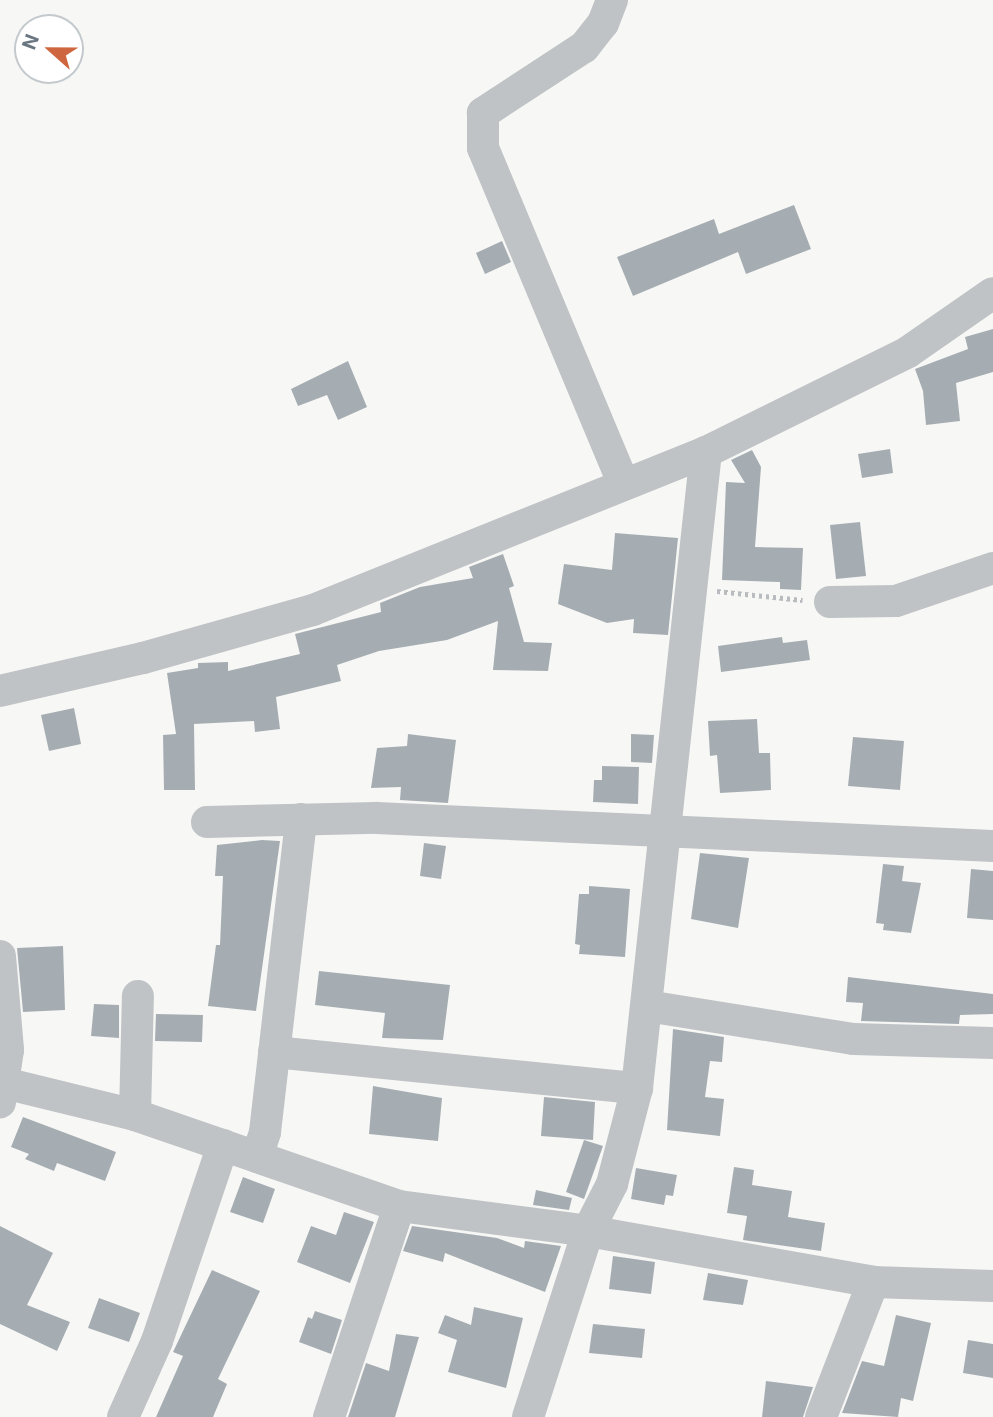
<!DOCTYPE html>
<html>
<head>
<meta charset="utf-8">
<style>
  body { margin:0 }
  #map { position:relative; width:993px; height:1417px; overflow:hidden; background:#f7f8f5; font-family:Inter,sans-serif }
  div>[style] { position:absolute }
  .building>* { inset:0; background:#a6adb2 }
  .path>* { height:4.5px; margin-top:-2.25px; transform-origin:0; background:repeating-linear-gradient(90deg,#b9bcbe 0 3.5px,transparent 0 7px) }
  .minor>* { height:32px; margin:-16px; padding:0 16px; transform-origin:16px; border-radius:16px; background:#bfc3c6 }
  span { translate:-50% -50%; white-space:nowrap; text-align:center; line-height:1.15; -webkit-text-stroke:7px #fff; paint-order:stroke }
  .north { position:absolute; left:14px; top:14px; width:70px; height:70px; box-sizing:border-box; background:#fff; border:2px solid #c3c9cd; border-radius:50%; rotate:291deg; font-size:19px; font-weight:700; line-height:28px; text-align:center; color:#6a7782 }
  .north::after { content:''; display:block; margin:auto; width:24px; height:32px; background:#ce673f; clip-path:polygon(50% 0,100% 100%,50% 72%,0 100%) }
</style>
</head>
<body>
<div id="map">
  <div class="building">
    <div style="clip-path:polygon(794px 205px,811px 249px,746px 274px,738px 252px,633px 296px,617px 257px,714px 219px,719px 234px)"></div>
    <div style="clip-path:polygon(502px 241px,511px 262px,485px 274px,476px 253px)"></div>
    <div style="clip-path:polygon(993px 329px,993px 372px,956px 383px,960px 421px,926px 425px,923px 391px,915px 369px,968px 349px,965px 337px)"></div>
    <div style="clip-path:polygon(348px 361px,367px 407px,338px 420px,327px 395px,298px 406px,291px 389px)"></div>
    <div style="clip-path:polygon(890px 449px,893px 473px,862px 478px,858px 454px)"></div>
    <div style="clip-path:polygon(752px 450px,761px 467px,755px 547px,803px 548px,801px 590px,780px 589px,780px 582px,722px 580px,726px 482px,745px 483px,731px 460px)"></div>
    <div style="clip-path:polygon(860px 522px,866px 576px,836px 579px,830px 525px)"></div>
    <div style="clip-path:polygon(615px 533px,678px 538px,668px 635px,633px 633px,634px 619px,607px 623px,558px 604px,564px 564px,612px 570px)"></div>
    <div style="clip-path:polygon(503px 554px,514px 586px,509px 588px,524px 642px,552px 643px,548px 671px,493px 670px,498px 621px,447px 640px,379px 651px,337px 665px,341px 681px,276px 697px,280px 729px,255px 732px,254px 721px,194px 724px,195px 790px,164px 790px,163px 735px,176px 734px,167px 673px,198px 668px,198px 663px,228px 662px,228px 671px,300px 654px,295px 634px,381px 612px,380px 603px,420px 587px,473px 578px,469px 567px)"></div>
    <div style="clip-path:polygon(782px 637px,783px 643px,807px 640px,810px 660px,721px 672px,718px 646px)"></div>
    <div style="clip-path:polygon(74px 708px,81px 744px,49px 751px,41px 715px)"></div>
    <div style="clip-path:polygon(757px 719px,759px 753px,770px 753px,771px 790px,720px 793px,717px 755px,710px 756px,708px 721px)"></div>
    <div style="clip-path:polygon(408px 734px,456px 740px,448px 803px,400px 800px,401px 787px,371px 788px,377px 748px,407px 746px)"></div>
    <div style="clip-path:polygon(631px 734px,654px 735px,652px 763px,631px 762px)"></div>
    <div style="clip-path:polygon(853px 737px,904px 741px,900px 790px,848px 786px)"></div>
    <div style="clip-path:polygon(602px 766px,639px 767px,638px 804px,593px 802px,594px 780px,602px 780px)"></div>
    <div style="clip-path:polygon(262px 840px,280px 841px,256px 1011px,208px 1006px,216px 945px,220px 945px,223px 876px,215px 876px,217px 845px)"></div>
    <div style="clip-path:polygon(424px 843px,446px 846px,441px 879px,420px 876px)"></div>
    <div style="clip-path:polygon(700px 853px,749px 858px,738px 928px,691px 919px)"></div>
    <div style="clip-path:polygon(883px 864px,904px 866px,902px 881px,921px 883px,911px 933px,883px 930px,884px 924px,876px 923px)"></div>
    <div style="clip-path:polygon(971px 869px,993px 871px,993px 920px,967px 918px)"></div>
    <div style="clip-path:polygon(589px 886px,630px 889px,625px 957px,579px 954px,580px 945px,575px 944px,579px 894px,589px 894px)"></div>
    <div style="clip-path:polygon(63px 946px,65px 1010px,23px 1012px,17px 948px)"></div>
    <div style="clip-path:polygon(319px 971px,450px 985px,443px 1040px,382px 1038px,385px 1013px,315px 1005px)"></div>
    <div style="clip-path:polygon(848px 977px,993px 994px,993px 1014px,960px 1015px,959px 1024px,861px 1021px,863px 1003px,846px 1002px)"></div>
    <div style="clip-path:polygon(94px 1004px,119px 1005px,119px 1038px,91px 1036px)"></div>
    <div style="clip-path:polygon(156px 1014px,203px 1015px,202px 1042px,155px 1041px)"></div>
    <div style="clip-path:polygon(673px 1029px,724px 1037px,722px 1062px,710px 1061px,705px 1097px,724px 1099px,720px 1136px,667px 1130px)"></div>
    <div style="clip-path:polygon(373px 1086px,442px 1098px,438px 1141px,369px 1134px)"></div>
    <div style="clip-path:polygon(544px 1097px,595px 1102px,593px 1140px,541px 1136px)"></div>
    <div style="clip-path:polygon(23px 1117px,116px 1152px,105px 1181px,57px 1163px,54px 1171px,25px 1159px,29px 1154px,11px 1147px)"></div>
    <div style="clip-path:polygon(584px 1140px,603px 1146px,584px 1199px,566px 1192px)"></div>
    <div style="clip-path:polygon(734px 1167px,754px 1170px,752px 1185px,792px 1191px,788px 1217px,825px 1223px,821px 1251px,743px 1240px,747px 1216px,727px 1213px)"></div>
    <div style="clip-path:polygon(636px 1168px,677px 1175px,673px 1196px,666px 1195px,664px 1205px,631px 1199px)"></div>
    <div style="clip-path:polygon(243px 1177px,275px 1189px,263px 1223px,230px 1212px)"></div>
    <div style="clip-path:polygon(536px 1190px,572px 1198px,569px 1210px,533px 1205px)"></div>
    <div style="clip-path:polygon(344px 1212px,374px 1222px,350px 1283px,297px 1262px,311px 1226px,336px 1235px)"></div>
    <div style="clip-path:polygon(0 1226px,53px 1253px,27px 1305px,70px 1322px,57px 1351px,0 1324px)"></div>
    <div style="clip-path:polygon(412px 1226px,497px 1238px,524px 1248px,525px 1241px,561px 1246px,545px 1292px,445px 1253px,443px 1262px,403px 1251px)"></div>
    <div style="clip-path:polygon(613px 1256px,655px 1262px,651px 1294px,609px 1289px)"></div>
    <div style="clip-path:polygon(212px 1270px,260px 1291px,218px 1379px,227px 1384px,213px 1417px,156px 1417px,183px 1356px,173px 1352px)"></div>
    <div style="clip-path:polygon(708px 1273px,748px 1280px,743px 1305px,703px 1300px)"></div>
    <div style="clip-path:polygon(99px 1298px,140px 1313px,129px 1342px,88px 1328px)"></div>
    <div style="clip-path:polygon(474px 1307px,523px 1318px,506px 1388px,448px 1372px,457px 1340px,438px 1333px,445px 1315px,471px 1325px)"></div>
    <div style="clip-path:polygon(315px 1311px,342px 1320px,331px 1354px,299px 1342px,308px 1317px,312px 1319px)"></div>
    <div style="clip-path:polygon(896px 1315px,931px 1323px,913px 1401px,901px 1398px,898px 1417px,842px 1413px,862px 1361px,884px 1366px)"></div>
    <div style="clip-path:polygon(593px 1324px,645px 1329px,642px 1358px,589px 1353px)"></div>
    <div style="clip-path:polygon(396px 1334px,419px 1337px,395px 1417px,348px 1417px,366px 1363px,389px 1371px)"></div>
    <div style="clip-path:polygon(968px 1340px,993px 1344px,993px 1378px,963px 1373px)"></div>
    <div style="clip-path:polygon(766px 1381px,813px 1387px,803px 1417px,762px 1417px)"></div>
  </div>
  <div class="path">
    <div style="left:717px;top:591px;width:86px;rotate:6deg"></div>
  </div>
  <div class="minor">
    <div style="left:612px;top:0;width:25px;rotate:111deg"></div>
    <div style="left:603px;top:23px;width:31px;rotate:128deg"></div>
    <div style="left:584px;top:47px;width:121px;rotate:146.8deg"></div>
    <div style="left:483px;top:113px;width:35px;rotate:90deg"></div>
    <div style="left:483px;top:148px;width:363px;rotate:67.3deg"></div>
    <div style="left:830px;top:602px;width:66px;rotate:-0.9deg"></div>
    <div style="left:896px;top:601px;width:102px;rotate:-18.8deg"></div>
    <div style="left:0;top:691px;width:147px;rotate:-13deg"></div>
    <div style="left:143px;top:658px;width:177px;rotate:-15.8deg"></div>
    <div style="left:313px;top:610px;width:424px;rotate:-21.9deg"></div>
    <div style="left:706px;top:452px;width:225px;rotate:-26.3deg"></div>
    <div style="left:908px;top:352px;width:103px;rotate:-34.8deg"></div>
    <div style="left:207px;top:822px;width:169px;rotate:-1.4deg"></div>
    <div style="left:376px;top:818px;width:618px;rotate:2.6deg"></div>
    <div style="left:0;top:956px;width:94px;rotate:85.1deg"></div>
    <div style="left:8px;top:1050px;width:53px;rotate:98.7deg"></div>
    <div style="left:647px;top:1006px;width:209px;rotate:9.1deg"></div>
    <div style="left:853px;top:1039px;width:140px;rotate:1.6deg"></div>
    <div style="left:274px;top:1052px;width:365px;rotate:5.7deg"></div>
    <div style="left:0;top:1082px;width:139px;rotate:13.7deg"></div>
    <div style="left:135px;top:1115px;width:279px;rotate:19deg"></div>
    <div style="left:399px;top:1206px;width:191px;rotate:7.5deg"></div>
    <div style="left:588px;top:1231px;width:290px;rotate:10.1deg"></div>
    <div style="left:873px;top:1282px;width:120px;rotate:1.9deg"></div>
    <div style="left:135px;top:1115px;width:119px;rotate:-88.6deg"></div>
    <div style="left:257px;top:1157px;width:26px;rotate:-72deg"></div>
    <div style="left:265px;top:1132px;width:315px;rotate:-83.4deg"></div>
    <div style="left:123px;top:1417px;width:83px;rotate:-65.9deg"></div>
    <div style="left:157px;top:1341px;width:207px;rotate:-71.4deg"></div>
    <div style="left:329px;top:1417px;width:222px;rotate:-71.6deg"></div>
    <div style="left:528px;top:1417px;width:195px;rotate:-72.1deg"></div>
    <div style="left:588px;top:1231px;width:53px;rotate:-62.9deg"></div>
    <div style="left:612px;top:1184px;width:99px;rotate:-75.4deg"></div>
    <div style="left:637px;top:1088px;width:640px;rotate:-83.81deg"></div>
    <div style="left:821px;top:1417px;width:145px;rotate:-68.9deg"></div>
  </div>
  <div class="north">N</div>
</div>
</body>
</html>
